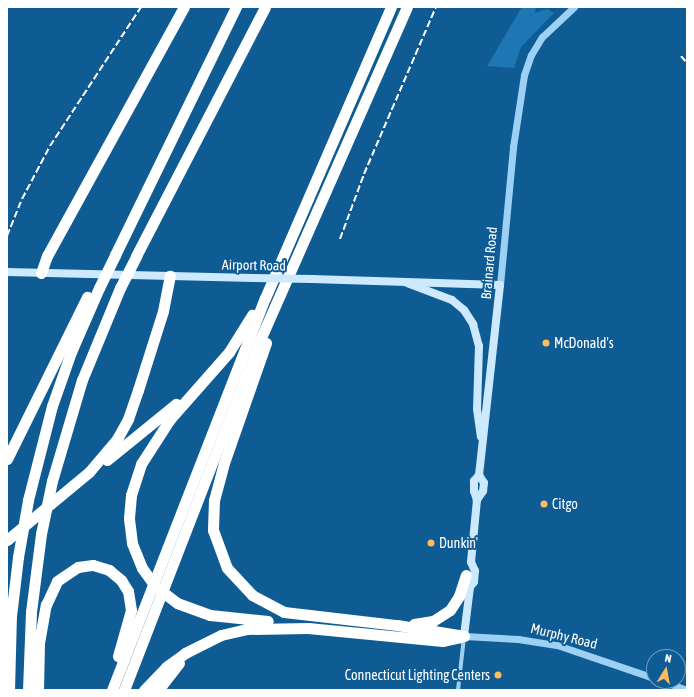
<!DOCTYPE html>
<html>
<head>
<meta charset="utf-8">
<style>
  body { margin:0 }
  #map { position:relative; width:694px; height:697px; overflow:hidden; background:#0f5c95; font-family:"Asap Condensed",sans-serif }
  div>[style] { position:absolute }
  .green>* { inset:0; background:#1e76b2 }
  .minor>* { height:4px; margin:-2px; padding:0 2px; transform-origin:2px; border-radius:2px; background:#9dd1f4 }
  .tertiary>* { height:7px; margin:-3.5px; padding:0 3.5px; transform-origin:3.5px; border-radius:3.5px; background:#9dd1f4 }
  .secondary>* { height:8px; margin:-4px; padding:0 4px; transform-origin:4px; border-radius:4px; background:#cde9fd }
  .motorway>* { height:11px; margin:-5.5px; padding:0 5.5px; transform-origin:5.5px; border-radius:5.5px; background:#fff }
  .rail>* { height:2px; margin-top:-1px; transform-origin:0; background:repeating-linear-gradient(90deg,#fff 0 7px,transparent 0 10px) }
  .secondary-bridge>* { height:8px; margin:-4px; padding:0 4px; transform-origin:4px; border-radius:4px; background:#cde9fd }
  .motorway-bridge>* { height:11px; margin:-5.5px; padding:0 5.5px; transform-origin:5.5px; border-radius:5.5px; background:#fff }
  .dots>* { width:11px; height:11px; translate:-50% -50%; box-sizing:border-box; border:2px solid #0f5c95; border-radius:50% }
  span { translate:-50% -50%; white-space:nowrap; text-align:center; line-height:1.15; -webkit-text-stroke:4px #0f5c95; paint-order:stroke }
  .street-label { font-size:14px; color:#fff }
  .poi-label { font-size:14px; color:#fff }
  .left { translate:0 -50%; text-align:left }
  .right { translate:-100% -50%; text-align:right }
  .frame { position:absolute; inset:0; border:8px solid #fff; pointer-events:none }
  .north { position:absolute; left:646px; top:649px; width:40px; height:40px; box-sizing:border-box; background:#0f5c95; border:1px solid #6f9dbf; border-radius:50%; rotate:11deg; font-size:11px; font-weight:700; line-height:16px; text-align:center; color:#fff }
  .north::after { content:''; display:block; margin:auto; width:14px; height:18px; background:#ffbb60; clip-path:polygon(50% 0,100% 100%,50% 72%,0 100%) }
</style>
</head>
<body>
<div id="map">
  <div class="green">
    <div style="clip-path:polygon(522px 7px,536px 7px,535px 13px,547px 9px,554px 13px,521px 47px,514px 68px,487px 66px)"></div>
  </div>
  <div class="minor">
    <div style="left:458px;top:690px;width:53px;rotate:-83.5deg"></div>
  </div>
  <div class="tertiary">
    <div style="left:500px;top:285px;width:139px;rotate:-84.6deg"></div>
    <div style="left:513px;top:147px;width:73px;rotate:-81.3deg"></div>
    <div style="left:524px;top:75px;width:21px;rotate:-71deg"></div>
    <div style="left:531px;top:55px;width:21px;rotate:-59deg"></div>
    <div style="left:542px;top:37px;width:44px;rotate:-43.2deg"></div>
    <div style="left:464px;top:636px;width:54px;rotate:3.2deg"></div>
    <div style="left:518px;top:639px;width:39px;rotate:9deg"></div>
    <div style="left:557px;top:645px;width:102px;rotate:18.8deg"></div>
    <div style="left:663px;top:681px;width:26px;rotate:21deg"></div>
  </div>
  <div class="secondary">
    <div style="left:7px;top:272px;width:246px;rotate:1.4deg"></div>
    <div style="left:312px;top:279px;width:188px;rotate:1.8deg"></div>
    <div style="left:500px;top:285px;width:191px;rotate:96.3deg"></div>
    <div style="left:479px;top:475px;width:9px;rotate:58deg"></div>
    <div style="left:484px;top:483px;width:8px;rotate:97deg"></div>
    <div style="left:483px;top:491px;width:11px;rotate:124deg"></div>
    <div style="left:407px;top:283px;width:48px;rotate:20.7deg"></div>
    <div style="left:452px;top:300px;width:16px;rotate:40deg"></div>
    <div style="left:464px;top:310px;width:17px;rotate:57deg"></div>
    <div style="left:473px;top:324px;width:23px;rotate:75deg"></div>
    <div style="left:479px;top:346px;width:63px;rotate:91.8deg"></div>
    <div style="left:477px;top:409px;width:28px;rotate:82deg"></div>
    <div style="left:464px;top:636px;width:49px;rotate:-83deg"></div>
    <div style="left:470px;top:587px;width:6px;rotate:-51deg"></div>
    <div style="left:474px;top:582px;width:11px;rotate:-85deg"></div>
    <div style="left:475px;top:571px;width:10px;rotate:-114deg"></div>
    <div style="left:471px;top:562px;width:62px;rotate:-84.5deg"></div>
    <div style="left:477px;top:500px;width:9px;rotate:-108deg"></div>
    <div style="left:474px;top:491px;width:10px;rotate:-90deg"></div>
    <div style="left:474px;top:481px;width:8px;rotate:-50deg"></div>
  </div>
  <div class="motorway">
    <div style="left:115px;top:255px;width:276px;rotate:-64deg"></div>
    <div style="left:136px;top:256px;width:280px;rotate:-62.6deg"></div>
    <div style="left:41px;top:273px;width:18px;rotate:-71deg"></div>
    <div style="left:47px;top:256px;width:284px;rotate:-61.2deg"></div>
    <div style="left:266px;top:343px;width:127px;rotate:109.3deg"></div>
    <div style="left:224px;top:463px;width:38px;rotate:105deg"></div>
    <div style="left:214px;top:500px;width:30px;rotate:92deg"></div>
    <div style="left:213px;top:530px;width:40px;rotate:69.8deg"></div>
    <div style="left:227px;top:568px;width:37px;rotate:47deg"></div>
    <div style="left:252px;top:595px;width:36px;rotate:28deg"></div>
    <div style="left:284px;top:612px;width:114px;rotate:6.6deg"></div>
    <div style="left:397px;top:625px;width:68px;rotate:9.3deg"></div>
    <div style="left:7px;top:459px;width:181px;rotate:-63.7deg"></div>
    <div style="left:107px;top:460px;width:89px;rotate:-39.1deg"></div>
    <div style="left:52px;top:481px;width:105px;rotate:-73.5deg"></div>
    <div style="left:82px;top:380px;width:100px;rotate:-67.6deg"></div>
    <div style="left:28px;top:500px;width:97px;rotate:-75.7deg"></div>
    <div style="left:52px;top:406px;width:57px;rotate:-70.6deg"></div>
    <div style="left:71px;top:352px;width:70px;rotate:-66.4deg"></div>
    <div style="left:7px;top:540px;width:107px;rotate:-39.7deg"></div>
    <div style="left:89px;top:472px;width:43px;rotate:-49.7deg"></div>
    <div style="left:117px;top:439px;width:23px;rotate:-61deg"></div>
    <div style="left:128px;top:419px;width:31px;rotate:-71deg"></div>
    <div style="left:138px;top:390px;width:83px;rotate:-72.4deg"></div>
    <div style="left:163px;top:311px;width:36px;rotate:-79deg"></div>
    <div style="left:142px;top:568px;width:27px;rotate:-112deg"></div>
    <div style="left:132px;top:543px;width:25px;rotate:-97deg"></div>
    <div style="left:129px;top:518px;width:23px;rotate:-85deg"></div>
    <div style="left:131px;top:495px;width:33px;rotate:-72deg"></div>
    <div style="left:141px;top:464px;width:54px;rotate:-57.2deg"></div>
    <div style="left:170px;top:419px;width:89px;rotate:-48.6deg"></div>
    <div style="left:229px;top:352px;width:44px;rotate:-58.1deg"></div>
    <div style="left:177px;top:603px;width:35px;rotate:20deg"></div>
    <div style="left:210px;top:615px;width:58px;rotate:5.9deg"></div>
    <div style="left:414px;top:624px;width:19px;rotate:-9deg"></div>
    <div style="left:433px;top:621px;width:20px;rotate:-33deg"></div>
    <div style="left:450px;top:610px;width:17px;rotate:-57deg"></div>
    <div style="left:459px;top:596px;width:22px;rotate:-72deg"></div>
    <div style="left:9px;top:690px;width:74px;rotate:-88.5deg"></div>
    <div style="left:11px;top:616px;width:59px;rotate:-83.2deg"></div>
    <div style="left:28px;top:690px;width:78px;rotate:-87.8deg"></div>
    <div style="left:31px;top:612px;width:79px;rotate:-82.7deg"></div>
    <div style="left:38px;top:690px;width:47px;rotate:-88.8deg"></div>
    <div style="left:39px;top:643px;width:39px;rotate:-80deg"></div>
    <div style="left:46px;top:605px;width:26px;rotate:-65deg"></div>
    <div style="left:57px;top:581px;width:25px;rotate:-34deg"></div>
    <div style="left:78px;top:567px;width:15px;rotate:-8deg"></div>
    <div style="left:93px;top:565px;width:17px;rotate:17deg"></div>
    <div style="left:109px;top:570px;width:16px;rotate:40deg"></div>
    <div style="left:121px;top:580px;width:13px;rotate:58deg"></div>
    <div style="left:128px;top:591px;width:19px;rotate:81deg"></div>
    <div style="left:131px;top:610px;width:48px;rotate:105.8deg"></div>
    <div style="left:112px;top:690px;width:421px;rotate:-68.7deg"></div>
    <div style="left:265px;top:298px;width:317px;rotate:-66.6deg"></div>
    <div style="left:124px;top:690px;width:375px;rotate:-68.8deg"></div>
    <div style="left:260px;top:340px;width:364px;rotate:-66.2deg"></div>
    <div style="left:144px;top:690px;width:32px;rotate:-46deg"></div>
    <div style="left:166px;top:667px;width:24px;rotate:-36deg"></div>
    <div style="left:185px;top:653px;width:40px;rotate:-26.6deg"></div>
    <div style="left:221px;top:635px;width:26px;rotate:-13deg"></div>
    <div style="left:246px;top:629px;width:62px;rotate:-0.9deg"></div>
    <div style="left:308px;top:628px;width:135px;rotate:5.5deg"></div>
    <div style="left:442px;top:641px;width:19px;rotate:-12deg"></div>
    <div style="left:158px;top:690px;width:34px;rotate:-52deg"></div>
  </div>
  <div class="rail">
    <div style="left:681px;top:56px;width:9px;rotate:49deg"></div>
    <div style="left:7px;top:236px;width:40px;rotate:-68deg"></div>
    <div style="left:22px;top:199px;width:60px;rotate:-62.2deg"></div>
    <div style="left:50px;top:146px;width:166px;rotate:-56.8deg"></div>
    <div style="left:340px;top:239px;width:69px;rotate:-69.7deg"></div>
    <div style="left:364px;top:174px;width:182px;rotate:-66.7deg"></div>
  </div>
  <div class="secondary-bridge">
    <div style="left:253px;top:278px;width:59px;rotate:1deg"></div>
  </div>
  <div class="motorway-bridge">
    <div style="left:99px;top:288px;width:37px;rotate:-64deg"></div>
    <div style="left:120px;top:288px;width:36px;rotate:-63deg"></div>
    <div style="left:41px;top:534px;width:54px;rotate:-78.3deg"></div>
    <div style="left:18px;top:557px;width:58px;rotate:-80deg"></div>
    <div style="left:142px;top:568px;width:24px;rotate:54deg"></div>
    <div style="left:156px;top:587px;width:26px;rotate:37deg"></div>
  </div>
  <div class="dots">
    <div style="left:546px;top:343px;background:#ffbb60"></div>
    <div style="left:544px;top:504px;background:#ffbb60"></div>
    <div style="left:431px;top:543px;background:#ffbb60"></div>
    <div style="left:498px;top:675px;background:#ffbb60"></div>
  </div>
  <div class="street-label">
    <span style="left:489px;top:263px;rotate:-85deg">Brainard Road</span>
    <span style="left:254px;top:265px;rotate:1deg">Airport Road</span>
    <span style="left:564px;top:636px;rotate:14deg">Murphy Road</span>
  </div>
  <div class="poi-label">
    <span class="left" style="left:554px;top:343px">McDonald's</span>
    <span class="left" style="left:552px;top:504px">Citgo</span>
    <span class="left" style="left:439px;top:543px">Dunkin'</span>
    <span class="right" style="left:490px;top:675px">Connecticut Lighting Centers</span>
  </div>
  <div class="frame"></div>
  <div class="north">N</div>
</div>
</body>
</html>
